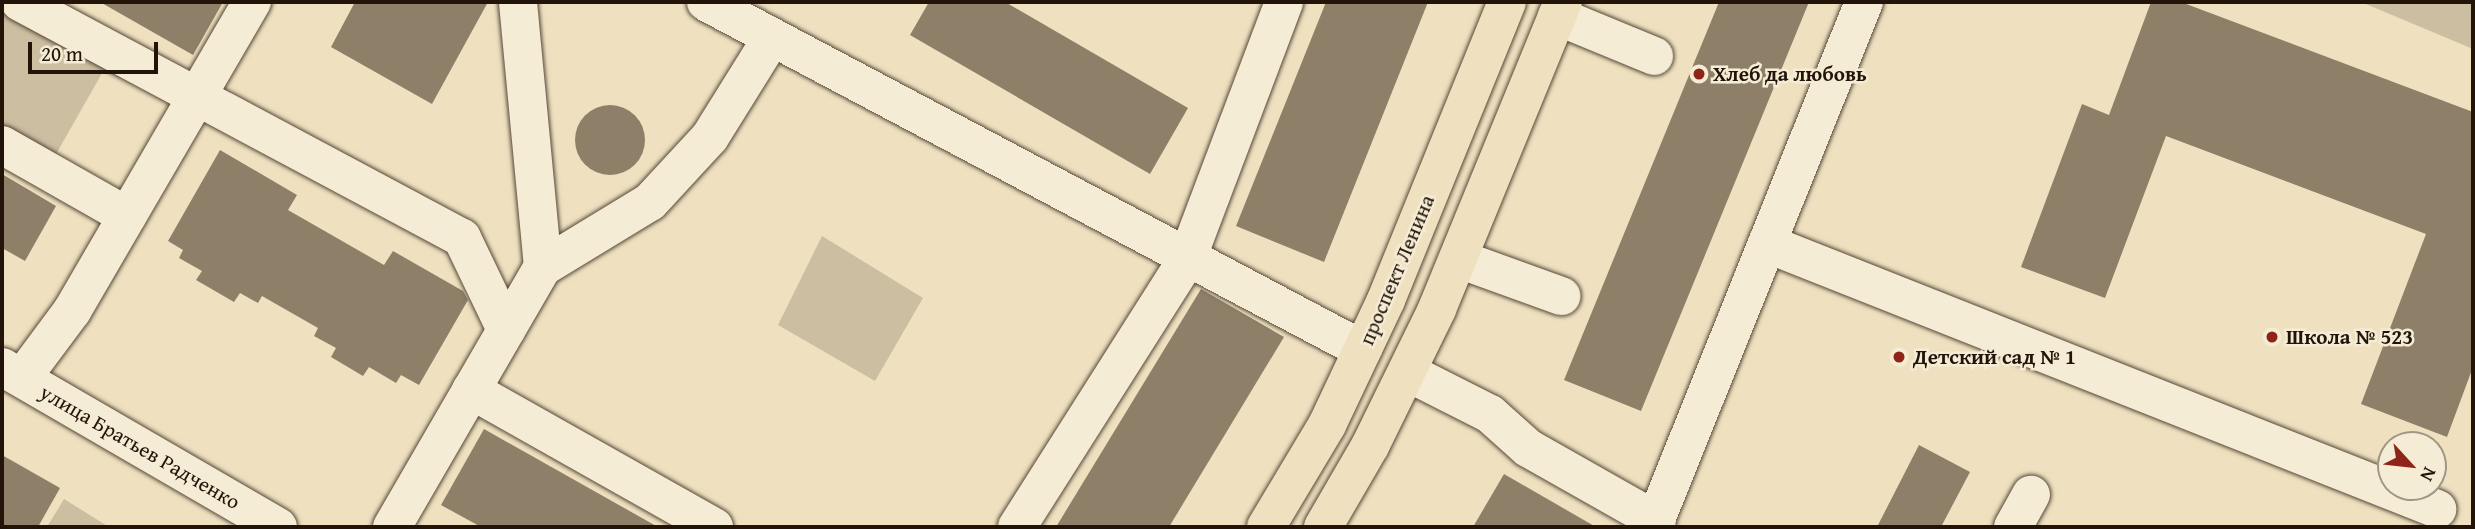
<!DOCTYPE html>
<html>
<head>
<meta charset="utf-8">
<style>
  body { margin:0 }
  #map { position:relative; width:2475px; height:529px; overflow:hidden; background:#efe1c0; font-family:"Gentium Book Plus",serif }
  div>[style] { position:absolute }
  .green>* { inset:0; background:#ccbea1 }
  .building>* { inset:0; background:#8d7f68 }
  .round { border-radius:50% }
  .roads { filter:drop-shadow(0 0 2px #564737) drop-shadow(0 0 2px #564737) }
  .minor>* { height:38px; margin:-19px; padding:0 19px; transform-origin:19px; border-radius:19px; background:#f5ecd6 }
  .major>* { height:38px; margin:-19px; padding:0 19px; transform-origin:19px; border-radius:19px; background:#efe1c0 }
  .dots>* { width:19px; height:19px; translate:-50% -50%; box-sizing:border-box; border:4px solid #f5ecd6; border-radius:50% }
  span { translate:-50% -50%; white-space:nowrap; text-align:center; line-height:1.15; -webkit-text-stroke:5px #f5ecd6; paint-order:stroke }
  .poi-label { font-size:21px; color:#231409; font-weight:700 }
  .left { translate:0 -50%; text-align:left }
  .street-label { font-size:21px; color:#231409 }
  .frame { position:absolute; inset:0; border:4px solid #231409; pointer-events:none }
  .north { position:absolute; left:2377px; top:431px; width:70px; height:70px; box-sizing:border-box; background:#f5ecd6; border:2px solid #a19684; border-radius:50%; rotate:117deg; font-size:19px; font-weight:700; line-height:28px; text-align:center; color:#231409 }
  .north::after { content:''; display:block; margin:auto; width:24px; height:32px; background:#8f2418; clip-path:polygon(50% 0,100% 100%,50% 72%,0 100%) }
  .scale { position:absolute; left:28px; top:42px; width:130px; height:32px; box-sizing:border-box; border:4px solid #231409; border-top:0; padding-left:9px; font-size:21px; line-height:24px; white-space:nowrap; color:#231409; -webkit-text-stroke:5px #f5ecd6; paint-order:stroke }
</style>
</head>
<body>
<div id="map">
  <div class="green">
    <div style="clip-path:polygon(2361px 2px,2473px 2px,2473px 49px)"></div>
    <div style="clip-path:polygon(2px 12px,105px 68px,55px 156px,2px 127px)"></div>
    <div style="clip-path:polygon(822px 236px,923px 298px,875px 381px,778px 325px)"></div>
    <div style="clip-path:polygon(64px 499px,109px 527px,47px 527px)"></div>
  </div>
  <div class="building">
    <div style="clip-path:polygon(100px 2px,223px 2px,193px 55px)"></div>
    <div style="clip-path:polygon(355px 2px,488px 2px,432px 104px,331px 47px)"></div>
    <div style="clip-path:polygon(929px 2px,1005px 2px,1188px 108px,1150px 174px,910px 35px)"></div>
    <div style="clip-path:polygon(1326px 2px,1428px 2px,1324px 262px,1236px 226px)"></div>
    <div style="clip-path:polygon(1719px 2px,1809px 2px,1641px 411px,1564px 380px)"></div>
    <div style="clip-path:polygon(2151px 2px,2181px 2px,2473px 112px,2473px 367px,2447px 437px,2361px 404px,2426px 234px,2166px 136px,2105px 298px,2021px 267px,2082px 104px,2109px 115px)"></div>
    <div class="round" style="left:575px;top:105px;width:70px;height:70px"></div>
    <div style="clip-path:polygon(220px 150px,297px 195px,288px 210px,384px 265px,393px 251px,463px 291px,468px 300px,419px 385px,401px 375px,396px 383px,369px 367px,363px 376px,331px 357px,336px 348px,314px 336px,318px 328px,262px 296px,258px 303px,240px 293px,234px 302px,196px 280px,202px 271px,179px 258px,183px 250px,168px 241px)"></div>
    <div style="clip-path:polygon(2px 174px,56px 206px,25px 261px,2px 248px)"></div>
    <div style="clip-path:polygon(1201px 289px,1284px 337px,1169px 527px,1056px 527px)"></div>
    <div style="clip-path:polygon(484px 429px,658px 527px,481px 527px,441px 505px)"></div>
    <div style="clip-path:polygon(1919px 445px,1970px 472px,1941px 527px,1877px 527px)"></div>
    <div style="clip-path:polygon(2px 455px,60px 488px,38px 527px,2px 527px)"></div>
    <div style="clip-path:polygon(1504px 474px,1596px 527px,1473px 527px)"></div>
  </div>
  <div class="roads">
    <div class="minor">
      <div style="left:20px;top:2px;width:501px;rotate:28.1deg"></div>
      <div style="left:462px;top:238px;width:102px;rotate:64.4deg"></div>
      <div style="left:706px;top:2px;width:743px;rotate:27.91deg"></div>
      <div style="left:1557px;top:16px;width:105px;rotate:22.4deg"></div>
      <div style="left:2px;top:145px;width:144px;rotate:29.6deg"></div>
      <div style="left:1768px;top:244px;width:720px;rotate:21.61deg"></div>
      <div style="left:1459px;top:259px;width:109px;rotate:19.9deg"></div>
      <div style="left:543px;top:267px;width:125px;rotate:-31.3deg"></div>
      <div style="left:650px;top:202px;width:88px;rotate:-47.3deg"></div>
      <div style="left:710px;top:137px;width:115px;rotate:-58.1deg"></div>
      <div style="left:2px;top:367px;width:319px;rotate:30.1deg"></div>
      <div style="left:1407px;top:372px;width:93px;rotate:26.8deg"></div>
      <div style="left:1490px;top:414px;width:51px;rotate:41.8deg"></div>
      <div style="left:1528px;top:448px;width:148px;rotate:29.5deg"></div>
      <div style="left:22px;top:378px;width:84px;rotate:-53.3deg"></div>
      <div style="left:72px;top:311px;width:358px;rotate:-59.8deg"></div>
      <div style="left:471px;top:390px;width:279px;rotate:29.4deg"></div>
      <div style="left:392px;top:527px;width:301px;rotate:-59.9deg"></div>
      <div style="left:543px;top:267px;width:266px;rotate:-95.4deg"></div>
      <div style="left:1017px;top:527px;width:317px;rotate:-57.6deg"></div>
      <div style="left:1187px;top:259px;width:275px;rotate:-69.3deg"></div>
      <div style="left:1653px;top:527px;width:566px;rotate:-68.1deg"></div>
      <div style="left:2013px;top:527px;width:37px;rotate:-61deg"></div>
    </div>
    <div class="major">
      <div style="left:1266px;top:527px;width:119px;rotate:-59.1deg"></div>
      <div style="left:1327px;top:425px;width:138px;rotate:-64.7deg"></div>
      <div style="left:1386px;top:300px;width:322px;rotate:-67.9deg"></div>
      <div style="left:1323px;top:527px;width:94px;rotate:-59.9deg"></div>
      <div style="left:1370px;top:446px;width:153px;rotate:-63.9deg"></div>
      <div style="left:1437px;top:309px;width:332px;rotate:-67.7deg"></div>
    </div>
  </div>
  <div class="dots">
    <div style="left:1699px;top:74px;background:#8f2418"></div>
    <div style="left:2272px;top:337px;background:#8f2418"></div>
    <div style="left:1899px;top:357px;background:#8f2418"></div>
  </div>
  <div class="poi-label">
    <span class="left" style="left:1713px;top:74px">Хлеб да любовь</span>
    <span class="left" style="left:2286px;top:337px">Школа № 523</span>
    <span class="left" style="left:1913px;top:357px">Детский сад № 1</span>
  </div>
  <div class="street-label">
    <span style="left:1397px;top:270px;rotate:-67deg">проспект Ленина</span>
    <span style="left:140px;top:447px;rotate:30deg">улица Братьев Радченко</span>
  </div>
  <div class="frame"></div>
  <div class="north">N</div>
  <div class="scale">20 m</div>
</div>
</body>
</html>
